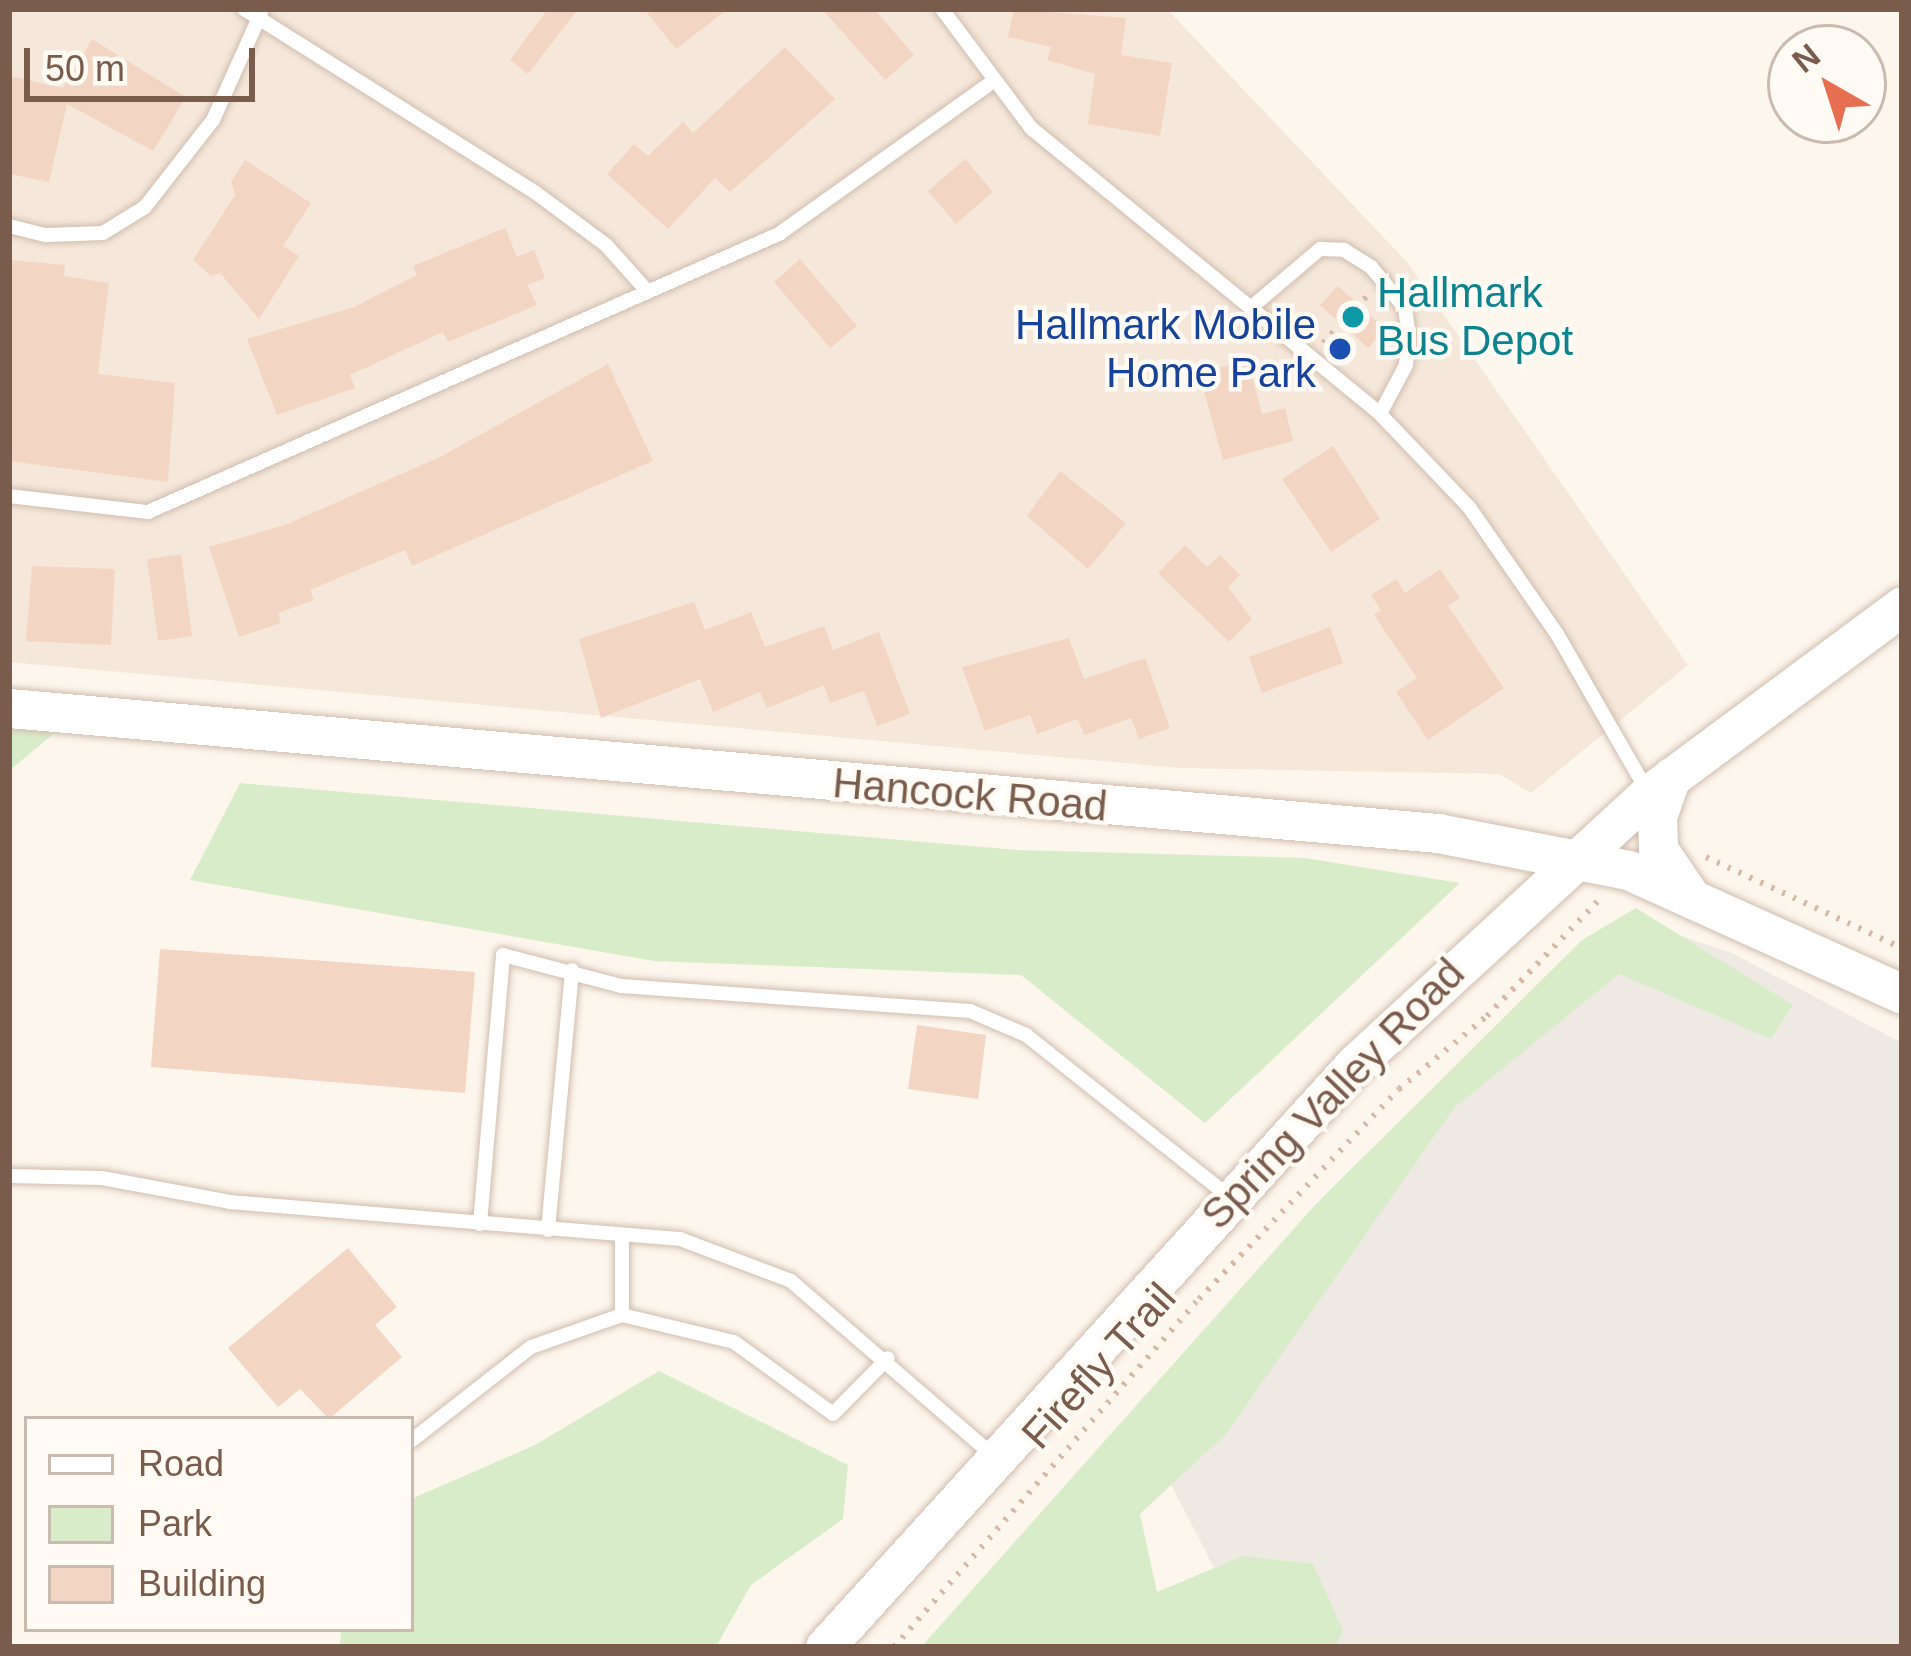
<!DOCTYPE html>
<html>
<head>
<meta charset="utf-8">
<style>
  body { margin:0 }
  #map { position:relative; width:1911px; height:1656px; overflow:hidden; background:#fdf6ec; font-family:Arial,sans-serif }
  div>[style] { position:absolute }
  .residential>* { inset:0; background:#f5e8da }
  .industrial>* { inset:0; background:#efe9e4 }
  .green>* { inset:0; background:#d8ecc9 }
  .building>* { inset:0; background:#f3d5c3 }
  .path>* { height:6px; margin-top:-3px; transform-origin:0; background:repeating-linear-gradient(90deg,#d9b8a5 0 3px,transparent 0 12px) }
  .roads { filter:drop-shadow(0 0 3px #d1beb0) drop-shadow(0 0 3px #d1beb0) }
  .lane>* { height:14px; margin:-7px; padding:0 7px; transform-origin:7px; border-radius:7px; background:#fff }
  .secondary>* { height:39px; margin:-19.5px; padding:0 19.5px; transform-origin:19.5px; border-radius:19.5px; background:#fff }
  .dots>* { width:33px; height:33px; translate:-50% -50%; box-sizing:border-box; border:6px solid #fffaf3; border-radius:50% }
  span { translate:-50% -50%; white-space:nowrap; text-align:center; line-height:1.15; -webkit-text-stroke:9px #fffaf3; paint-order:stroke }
  .culture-label { font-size:42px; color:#0d838f }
  .left { translate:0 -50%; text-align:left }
  .transit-label { font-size:42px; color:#164399 }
  .right { translate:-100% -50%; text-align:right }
  .street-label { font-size:42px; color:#7a5c4d }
  .frame { position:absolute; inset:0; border:12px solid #7a5c4d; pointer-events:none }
  .legend { position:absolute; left:24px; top:1416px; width:390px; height:216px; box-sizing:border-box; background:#fffaf3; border:3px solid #cabbb1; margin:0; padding:15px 21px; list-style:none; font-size:36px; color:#7a5c4d }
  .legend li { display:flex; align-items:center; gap:24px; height:60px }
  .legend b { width:60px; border:3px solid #cabbb1 }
  .north { position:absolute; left:1767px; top:24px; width:120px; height:120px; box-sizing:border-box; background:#fffaf3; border:3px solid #cabbb1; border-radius:50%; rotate:321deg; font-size:33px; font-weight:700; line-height:48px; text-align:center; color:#7a5c4d }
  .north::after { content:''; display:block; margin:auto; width:42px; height:54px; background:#e76f51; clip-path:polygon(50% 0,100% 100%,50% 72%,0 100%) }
  .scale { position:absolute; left:24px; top:48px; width:231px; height:54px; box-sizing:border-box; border:6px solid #7a5c4d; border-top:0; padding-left:15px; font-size:36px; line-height:42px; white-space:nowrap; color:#7a5c4d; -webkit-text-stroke:9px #fffaf3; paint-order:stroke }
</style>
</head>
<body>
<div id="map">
  <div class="residential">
    <div style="clip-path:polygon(9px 9px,1167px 9px,1407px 262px,1688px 665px,1531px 793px,1499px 774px,1180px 768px,9px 662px)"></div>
  </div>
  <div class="industrial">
    <div style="clip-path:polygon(1655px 927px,1732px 953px,1902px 1043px,1902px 1647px,1254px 1647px,1140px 1423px,1393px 1137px)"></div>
  </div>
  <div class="green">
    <div style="clip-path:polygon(9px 722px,63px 726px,9px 771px)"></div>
    <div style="clip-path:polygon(240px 783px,1017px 850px,1305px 858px,1460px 883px,1205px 1123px,1021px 975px,654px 961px,190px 880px)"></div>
    <div style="clip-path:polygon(1636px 908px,1793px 1005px,1771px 1039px,1619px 974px,1454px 1108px,1226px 1434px,1140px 1514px,1157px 1592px,1243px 1556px,1313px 1564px,1343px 1630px,1336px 1647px,921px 1647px,1315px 1205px,1582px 940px)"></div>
    <div style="clip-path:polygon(659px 1371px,848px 1465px,843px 1519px,751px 1585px,716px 1647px,340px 1647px,341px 1629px,411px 1629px,411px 1499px,535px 1445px)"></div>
  </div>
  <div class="building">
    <div style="clip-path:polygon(548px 9px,578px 9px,528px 74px,510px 60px)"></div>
    <div style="clip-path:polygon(644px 9px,728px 9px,676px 49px)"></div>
    <div style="clip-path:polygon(822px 9px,874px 9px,914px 55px,885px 80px)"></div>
    <div style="clip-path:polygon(1014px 9px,1126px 18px,1121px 55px,1172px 63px,1160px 136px,1088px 124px,1095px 74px,1047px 60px,1051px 47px,1008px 37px)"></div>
    <div style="clip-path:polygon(92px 39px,186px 97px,153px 151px,67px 104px,49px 182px,9px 174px,9px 76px,63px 88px)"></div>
    <div style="clip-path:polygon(785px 47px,835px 99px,730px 192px,715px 178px,668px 229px,607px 174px,634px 144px,648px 156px,683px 122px,693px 133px)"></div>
    <div style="clip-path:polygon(965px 159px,993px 192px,956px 224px,928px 191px)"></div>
    <div style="clip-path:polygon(245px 160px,311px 203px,283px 246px,299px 256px,259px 319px,220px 273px,211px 276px,193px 260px,235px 195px,231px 182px)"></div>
    <div style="clip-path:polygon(505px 228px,517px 257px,534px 250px,545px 278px,527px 285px,537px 305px,448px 342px,443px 332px,350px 375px,355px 388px,277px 415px,247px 339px,354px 307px,417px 275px,413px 266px)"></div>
    <div style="clip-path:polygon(800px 259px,857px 326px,830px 348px,774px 282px)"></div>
    <div style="clip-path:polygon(9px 260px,65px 265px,64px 276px,109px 283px,98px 374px,175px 383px,168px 482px,9px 461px)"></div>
    <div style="clip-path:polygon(1338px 286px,1385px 329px,1368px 348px,1320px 305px)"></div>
    <div style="clip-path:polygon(1248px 360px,1262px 414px,1285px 408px,1293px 441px,1223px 460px,1199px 373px)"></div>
    <div style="clip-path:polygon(608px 364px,653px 461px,412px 566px,405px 550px,310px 590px,314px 600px,278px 613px,281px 623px,239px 637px,209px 547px,285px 525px,440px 457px)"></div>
    <div style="clip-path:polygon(1333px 446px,1380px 519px,1331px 552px,1282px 479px)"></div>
    <div style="clip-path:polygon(1060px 471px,1126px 523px,1088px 569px,1027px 516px)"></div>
    <div style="clip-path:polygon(1185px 545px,1207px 567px,1220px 555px,1240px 575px,1228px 587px,1252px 619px,1229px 642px,1158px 573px)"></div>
    <div style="clip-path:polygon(181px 554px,192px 636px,158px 641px,147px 559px)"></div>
    <div style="clip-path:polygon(32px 566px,115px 569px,111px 645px,26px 641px)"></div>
    <div style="clip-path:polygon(1440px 569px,1460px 598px,1448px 606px,1504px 688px,1428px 740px,1396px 692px,1417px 678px,1374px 615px,1381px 610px,1371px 595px,1396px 579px,1405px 593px)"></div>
    <div style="clip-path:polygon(694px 602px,705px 630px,751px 612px,765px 647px,824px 626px,833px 650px,879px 632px,910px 714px,877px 726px,864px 691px,830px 703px,824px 685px,767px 708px,760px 692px,713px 712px,700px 679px,601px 718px,579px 639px)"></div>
    <div style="clip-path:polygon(1330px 627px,1343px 663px,1262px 693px,1249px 657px)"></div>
    <div style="clip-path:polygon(1069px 638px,1084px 679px,1145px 658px,1170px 728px,1139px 739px,1131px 718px,1085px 735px,1077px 719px,1037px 734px,1030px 715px,985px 731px,962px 667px)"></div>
    <div style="clip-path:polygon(160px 949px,475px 972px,465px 1093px,151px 1067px)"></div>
    <div style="clip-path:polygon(917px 1025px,986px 1035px,978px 1099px,908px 1089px)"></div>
    <div style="clip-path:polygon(348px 1248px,397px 1307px,375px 1325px,402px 1357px,329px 1419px,300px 1389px,278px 1407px,228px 1348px)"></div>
  </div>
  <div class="path">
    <div style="left:1323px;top:343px;width:64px;rotate:-46.9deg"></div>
    <div style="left:1706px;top:857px;width:216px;rotate:24.9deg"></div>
    <div style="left:894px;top:1647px;width:463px;rotate:-48.8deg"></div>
    <div style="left:1199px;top:1299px;width:290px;rotate:-46.4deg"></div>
    <div style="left:1399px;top:1089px;width:114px;rotate:-39.7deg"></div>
    <div style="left:1487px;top:1016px;width:161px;rotate:-46deg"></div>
  </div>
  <div class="roads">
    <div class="lane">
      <div style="left:244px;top:9px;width:345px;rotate:32.2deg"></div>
      <div style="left:536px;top:193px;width:87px;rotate:36.6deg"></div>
      <div style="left:606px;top:245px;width:63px;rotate:48.2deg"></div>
      <div style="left:942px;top:9px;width:149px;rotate:53.2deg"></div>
      <div style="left:1031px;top:128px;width:451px;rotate:39.3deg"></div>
      <div style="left:1380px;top:414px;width:129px;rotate:46.3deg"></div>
      <div style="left:1469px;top:507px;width:155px;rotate:55.3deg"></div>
      <div style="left:1557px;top:634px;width:179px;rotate:60.1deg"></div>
      <div style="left:9px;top:226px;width:38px;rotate:14deg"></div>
      <div style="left:46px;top:235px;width:57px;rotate:-2deg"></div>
      <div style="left:103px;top:233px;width:49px;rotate:-31.8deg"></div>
      <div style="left:145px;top:207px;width:110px;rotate:-52deg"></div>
      <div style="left:213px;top:120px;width:117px;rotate:-65.8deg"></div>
      <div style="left:1254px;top:305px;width:87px;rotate:-40.3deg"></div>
      <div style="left:1320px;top:249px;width:24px;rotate:2deg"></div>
      <div style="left:1344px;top:250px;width:32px;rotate:32deg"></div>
      <div style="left:1371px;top:267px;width:53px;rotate:50.3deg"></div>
      <div style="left:1405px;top:308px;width:28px;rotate:82deg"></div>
      <div style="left:1409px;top:336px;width:29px;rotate:96deg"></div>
      <div style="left:1406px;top:365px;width:55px;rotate:118deg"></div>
      <div style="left:9px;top:496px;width:140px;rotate:6.6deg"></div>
      <div style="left:148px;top:512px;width:690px;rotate:-23.78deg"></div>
      <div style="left:779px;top:234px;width:262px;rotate:-35.5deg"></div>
      <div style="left:9px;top:1176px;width:93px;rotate:1.2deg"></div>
      <div style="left:102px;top:1178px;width:130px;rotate:10.6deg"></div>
      <div style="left:230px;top:1202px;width:452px;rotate:4.7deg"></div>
      <div style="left:680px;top:1239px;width:119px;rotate:20.7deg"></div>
      <div style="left:791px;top:1281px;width:269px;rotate:40.8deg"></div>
      <div style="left:480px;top:1224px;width:270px;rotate:-85.1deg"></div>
      <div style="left:503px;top:955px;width:122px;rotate:14.7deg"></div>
      <div style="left:621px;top:986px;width:350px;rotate:4.1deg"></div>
      <div style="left:970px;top:1011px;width:61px;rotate:23.2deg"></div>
      <div style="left:1026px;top:1035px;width:260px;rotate:38.5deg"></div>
      <div style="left:548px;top:1230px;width:261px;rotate:-84.7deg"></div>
      <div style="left:622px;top:1235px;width:80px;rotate:90deg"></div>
      <div style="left:411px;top:1441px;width:152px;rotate:-38.1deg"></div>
      <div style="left:531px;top:1347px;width:96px;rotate:-19.4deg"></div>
      <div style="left:622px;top:1315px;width:115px;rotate:13.6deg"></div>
      <div style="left:734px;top:1342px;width:122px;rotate:36deg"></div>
      <div style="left:833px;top:1414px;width:78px;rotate:-45.5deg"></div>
    </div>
    <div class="secondary">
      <div style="left:9px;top:708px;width:1434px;rotate:5deg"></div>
      <div style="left:1438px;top:833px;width:194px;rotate:11deg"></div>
      <div style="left:1628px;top:870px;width:301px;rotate:24.3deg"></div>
      <div style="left:1671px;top:777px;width:41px;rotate:109.7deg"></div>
      <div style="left:1657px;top:816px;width:33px;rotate:88deg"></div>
      <div style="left:1658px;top:849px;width:57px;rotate:55.8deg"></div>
      <div style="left:825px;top:1647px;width:788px;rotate:-47.73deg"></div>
      <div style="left:1355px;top:1064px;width:399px;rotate:-42.6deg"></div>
      <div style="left:1649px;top:794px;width:315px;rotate:-36.6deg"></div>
    </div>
  </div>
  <div class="dots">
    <div style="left:1353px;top:317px;background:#0f9aa8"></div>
    <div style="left:1340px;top:349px;background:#1a4fb4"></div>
  </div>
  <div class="culture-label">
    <span class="left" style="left:1377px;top:317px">Hallmark<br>Bus Depot</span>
  </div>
  <div class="transit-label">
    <span class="right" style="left:1316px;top:349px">Hallmark Mobile<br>Home Park</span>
  </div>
  <div class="street-label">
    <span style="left:970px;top:795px;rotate:5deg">Hancock Road</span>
    <span style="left:1333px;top:1094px;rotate:-46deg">Spring Valley Road</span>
    <span style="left:1099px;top:1366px;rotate:-48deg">Firefly Trail</span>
  </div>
  <div class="frame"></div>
  <ul class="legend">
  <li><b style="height:15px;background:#fff"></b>Road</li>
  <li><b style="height:33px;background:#d8ecc9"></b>Park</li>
  <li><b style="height:33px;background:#f3d5c3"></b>Building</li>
  </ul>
  <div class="north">N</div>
  <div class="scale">50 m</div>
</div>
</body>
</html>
